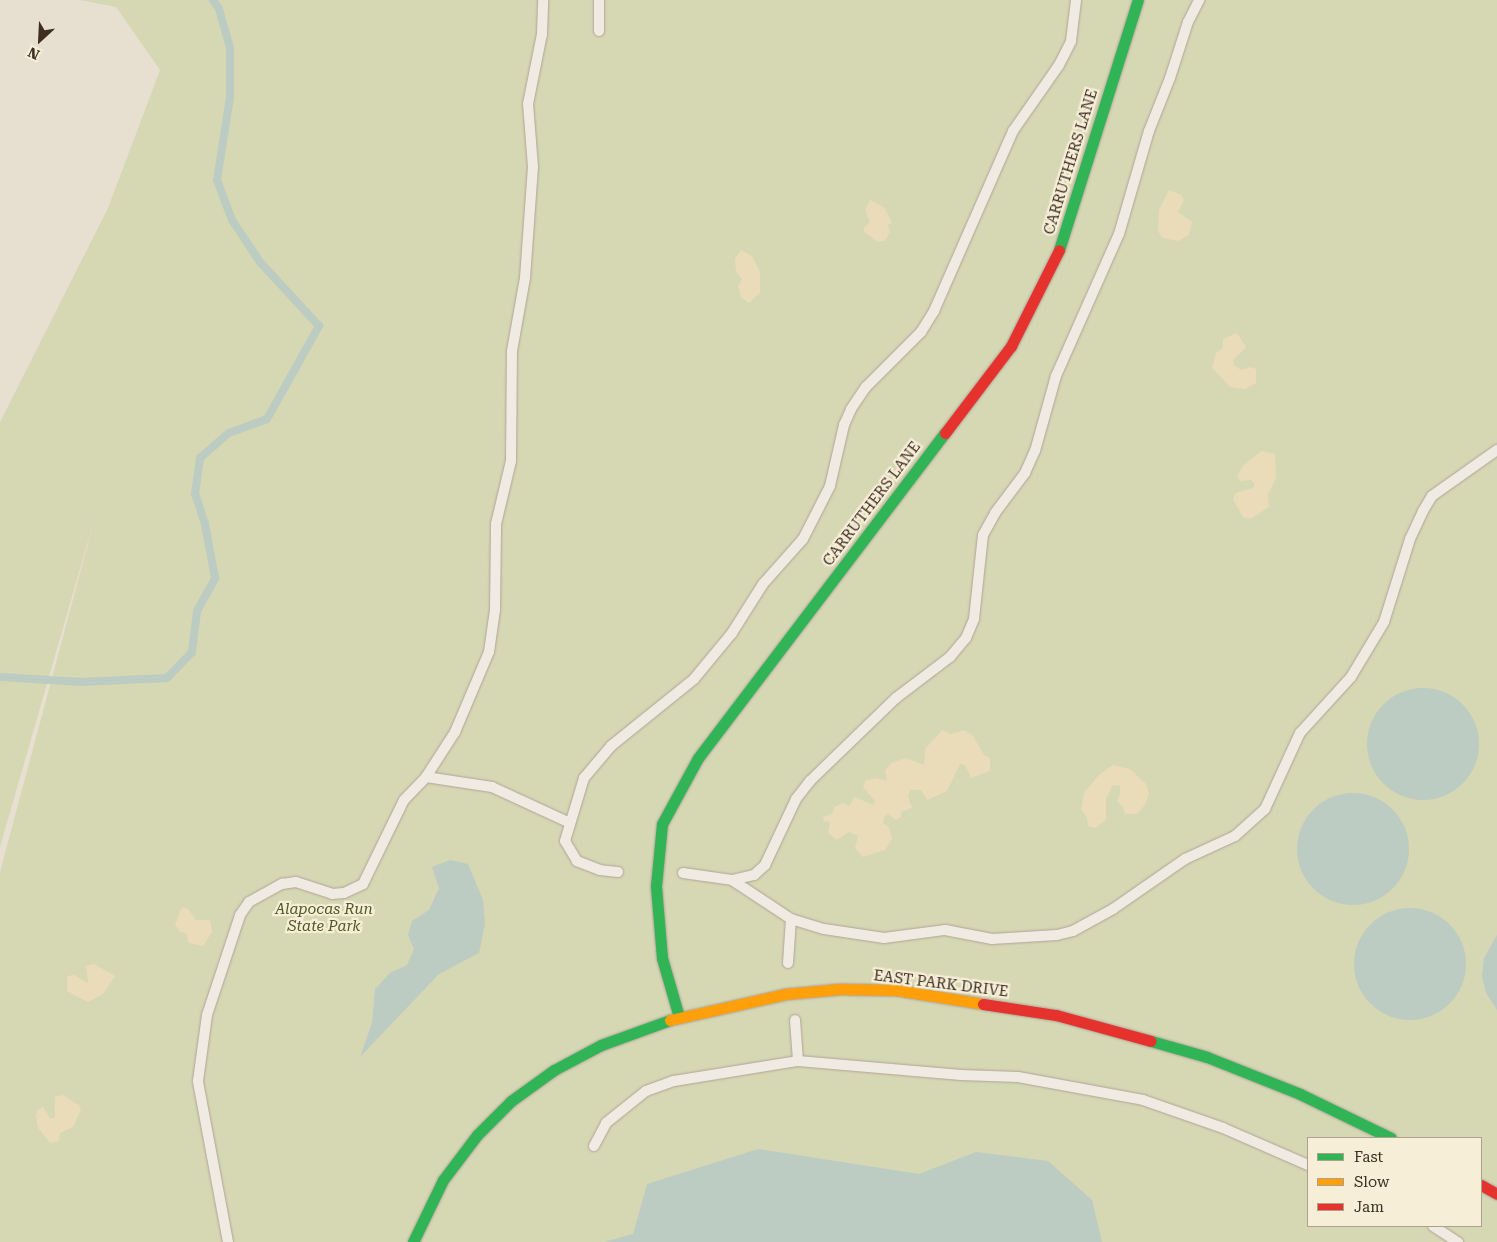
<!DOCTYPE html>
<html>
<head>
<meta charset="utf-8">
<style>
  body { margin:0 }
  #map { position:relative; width:1497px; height:1242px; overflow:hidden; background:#e7e0d1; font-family:"Roboto Serif",serif }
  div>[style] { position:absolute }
  .green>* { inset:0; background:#d6d7b3 }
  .sand>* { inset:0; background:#eadcb9 }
  .water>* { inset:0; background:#bcccc2 }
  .round { border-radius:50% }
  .stream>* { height:8px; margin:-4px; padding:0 4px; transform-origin:4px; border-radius:4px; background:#bcccc2 }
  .roads { filter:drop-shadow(0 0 1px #ada599) drop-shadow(0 0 1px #ada599) }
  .lane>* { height:10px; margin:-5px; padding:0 5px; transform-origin:5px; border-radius:5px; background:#efebe3 }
  .fast>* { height:11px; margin:-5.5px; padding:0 5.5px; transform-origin:5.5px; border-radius:5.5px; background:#30b455 }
  .slow>* { height:11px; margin:-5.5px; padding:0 5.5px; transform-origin:5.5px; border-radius:5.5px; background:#ff9f0a }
  .jam>* { height:11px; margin:-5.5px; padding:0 5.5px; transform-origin:5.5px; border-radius:5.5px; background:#e5322d }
  span { translate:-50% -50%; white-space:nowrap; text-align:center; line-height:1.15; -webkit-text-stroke:4.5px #f7eed8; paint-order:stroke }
  .street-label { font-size:15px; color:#3d2e20 }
  .park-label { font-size:15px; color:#4d5a26; font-style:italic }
  .legend { position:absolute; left:1307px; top:1137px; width:175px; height:90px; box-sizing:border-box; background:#f7eed8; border:1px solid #ada18e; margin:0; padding:6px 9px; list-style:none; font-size:15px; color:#3d2e20 }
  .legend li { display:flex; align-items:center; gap:10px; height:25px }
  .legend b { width:25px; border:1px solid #ada18e }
  .north { position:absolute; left:15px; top:15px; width:50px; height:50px; -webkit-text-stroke:4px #f7eed8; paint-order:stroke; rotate:205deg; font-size:14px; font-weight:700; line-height:20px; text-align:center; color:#3d2e20 }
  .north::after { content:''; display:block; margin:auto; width:18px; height:22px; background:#3d2e20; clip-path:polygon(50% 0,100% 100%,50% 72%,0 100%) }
</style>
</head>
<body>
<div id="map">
  <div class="green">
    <div style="clip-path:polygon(evenodd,80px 0,1497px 0,1497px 1242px,0 1242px,0 872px,95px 517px,0 847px,0 422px,108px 208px,160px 70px,116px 7px,80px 0,1308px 1138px,1481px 1138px,1481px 1226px,1308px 1226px,1308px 1138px)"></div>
  </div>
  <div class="sand">
    <div style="clip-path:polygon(1169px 190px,1181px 195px,1184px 200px,1178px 212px,1192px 222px,1189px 235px,1178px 241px,1162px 238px,1158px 231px,1159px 210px)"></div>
    <div style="clip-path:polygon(870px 200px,884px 207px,892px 223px,888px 225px,890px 232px,885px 241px,878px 242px,864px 232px,864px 227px,870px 222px,865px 210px)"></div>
    <div style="clip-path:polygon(741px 250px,752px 256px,760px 272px,760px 293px,749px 303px,741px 297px,738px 286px,742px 279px,736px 272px,735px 259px)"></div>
    <div style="clip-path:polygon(1237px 333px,1246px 347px,1233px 360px,1234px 365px,1241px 370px,1251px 367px,1256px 369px,1256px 383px,1245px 389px,1230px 387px,1212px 368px,1216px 353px,1223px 348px,1223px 339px)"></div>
    <div style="clip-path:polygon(1261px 451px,1275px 454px,1276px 478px,1268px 495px,1269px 507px,1250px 519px,1243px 517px,1233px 499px,1236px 493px,1253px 488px,1255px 484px,1251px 480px,1240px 481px,1237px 476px,1243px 466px)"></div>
    <div style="clip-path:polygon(942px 730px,951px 734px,964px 730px,973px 736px,984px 755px,990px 758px,990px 771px,971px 778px,965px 765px,960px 764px,947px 791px,927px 800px,921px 790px,910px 790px,908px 797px,912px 808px,901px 812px,901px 817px,896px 820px,888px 814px,884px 817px,883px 823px,889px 827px,892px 839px,885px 850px,863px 857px,855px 848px,858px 836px,849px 832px,837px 840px,828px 833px,830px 823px,826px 820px,824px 823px,823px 817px,833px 813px,834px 807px,843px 803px,849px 806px,855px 797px,873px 805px,875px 801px,863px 787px,866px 780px,877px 778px,887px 781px,885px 771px,891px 763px,906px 758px,924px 765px,925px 749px)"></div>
    <div style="clip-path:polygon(1113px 765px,1130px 769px,1146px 784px,1149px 793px,1145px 805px,1137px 814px,1125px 814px,1123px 807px,1117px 801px,1120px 795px,1120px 786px,1113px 785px,1106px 799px,1106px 820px,1095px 828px,1088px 826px,1087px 817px,1081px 810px,1084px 793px,1099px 775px)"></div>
    <div style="clip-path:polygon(182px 907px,188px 909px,196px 920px,210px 920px,212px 932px,203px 946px,189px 943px,186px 933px,180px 932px,175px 924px)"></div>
    <div style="clip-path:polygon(94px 964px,115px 976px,103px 994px,88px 1002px,67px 991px,67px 976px,74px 975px,88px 983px,86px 966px)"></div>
    <div style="clip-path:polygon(63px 1095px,79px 1105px,81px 1110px,73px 1127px,60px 1133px,59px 1141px,50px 1143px,38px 1128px,36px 1116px,38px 1110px,43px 1107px,50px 1118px,55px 1118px,55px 1097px)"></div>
  </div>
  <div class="water">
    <div class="round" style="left:1367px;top:688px;width:112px;height:112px"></div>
    <div class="round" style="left:1297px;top:793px;width:112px;height:112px"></div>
    <div style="clip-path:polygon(450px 860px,468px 864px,483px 900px,485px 924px,479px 953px,439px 974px,360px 1057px,372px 1023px,375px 989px,390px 973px,407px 965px,414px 949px,408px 935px,412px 921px,429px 910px,439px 888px,432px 867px)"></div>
    <div class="round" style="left:1354px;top:908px;width:112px;height:112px"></div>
    <div style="clip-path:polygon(1497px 935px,1497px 1010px,1486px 993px,1482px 976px,1484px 958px)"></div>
    <div style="clip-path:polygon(758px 1149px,919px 1174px,976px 1152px,1048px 1161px,1092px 1200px,1102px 1242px,604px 1242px,633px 1234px,647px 1184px)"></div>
  </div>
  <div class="stream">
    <div style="left:0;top:677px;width:81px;rotate:3.5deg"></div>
    <div style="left:81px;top:682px;width:86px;rotate:-2.7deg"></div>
    <div style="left:167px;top:678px;width:36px;rotate:-46deg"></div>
    <div style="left:192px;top:652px;width:41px;rotate:-83deg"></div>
    <div style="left:197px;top:611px;width:38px;rotate:-61deg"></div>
    <div style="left:215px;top:578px;width:55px;rotate:-100.5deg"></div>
    <div style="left:205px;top:524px;width:32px;rotate:-108deg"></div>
    <div style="left:195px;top:494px;width:36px;rotate:-82deg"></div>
    <div style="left:200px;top:458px;width:38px;rotate:-41deg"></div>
    <div style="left:229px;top:433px;width:40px;rotate:-20.2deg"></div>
    <div style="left:267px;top:419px;width:107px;rotate:-60.8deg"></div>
    <div style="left:319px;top:326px;width:87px;rotate:-132.7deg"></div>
    <div style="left:260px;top:262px;width:50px;rotate:-123.7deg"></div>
    <div style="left:232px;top:220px;width:43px;rotate:-110.6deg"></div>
    <div style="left:217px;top:180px;width:84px;rotate:-81.1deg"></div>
    <div style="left:230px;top:97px;width:49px;rotate:-90deg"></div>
    <div style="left:230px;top:48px;width:41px;rotate:-105.8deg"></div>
    <div style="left:219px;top:9px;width:11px;rotate:-124deg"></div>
  </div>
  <div class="roads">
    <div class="lane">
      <div style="left:599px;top:0;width:31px;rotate:90deg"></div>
      <div style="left:426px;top:777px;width:67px;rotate:8.6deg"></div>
      <div style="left:492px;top:787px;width:86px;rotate:24.8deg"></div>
      <div style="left:618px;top:872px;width:18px;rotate:-174deg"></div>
      <div style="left:600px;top:870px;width:25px;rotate:-159deg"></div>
      <div style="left:577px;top:861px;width:23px;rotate:-121deg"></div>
      <div style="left:565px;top:841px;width:66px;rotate:-73.2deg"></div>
      <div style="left:584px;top:778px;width:42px;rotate:-49.8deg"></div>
      <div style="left:611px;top:746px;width:107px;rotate:-38.9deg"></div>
      <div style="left:694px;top:679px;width:60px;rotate:-50.4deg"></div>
      <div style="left:732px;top:633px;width:58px;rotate:-57.7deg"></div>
      <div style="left:763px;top:584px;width:60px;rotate:-48.4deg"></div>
      <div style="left:803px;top:539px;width:59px;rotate:-63deg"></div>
      <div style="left:830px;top:486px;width:63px;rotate:-77.1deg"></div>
      <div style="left:844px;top:425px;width:17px;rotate:-66deg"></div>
      <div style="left:851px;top:409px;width:27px;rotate:-56deg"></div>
      <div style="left:866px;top:387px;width:78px;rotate:-45deg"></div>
      <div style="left:921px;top:332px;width:25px;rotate:-58deg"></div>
      <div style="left:934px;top:311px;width:197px;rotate:-66.3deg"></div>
      <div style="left:1013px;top:131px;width:80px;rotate:-55.1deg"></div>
      <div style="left:1059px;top:65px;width:27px;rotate:-63deg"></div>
      <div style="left:1071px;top:41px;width:41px;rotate:-83deg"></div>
      <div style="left:683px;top:873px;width:49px;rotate:8.1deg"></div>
      <div style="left:732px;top:880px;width:23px;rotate:-13deg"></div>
      <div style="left:754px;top:875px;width:15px;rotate:-42deg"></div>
      <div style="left:765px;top:865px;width:73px;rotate:-64.8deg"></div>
      <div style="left:796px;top:799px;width:23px;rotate:-52deg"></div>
      <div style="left:810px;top:781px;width:120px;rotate:-44deg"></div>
      <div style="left:896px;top:698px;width:68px;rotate:-37.2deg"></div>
      <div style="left:950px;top:657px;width:25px;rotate:-50deg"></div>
      <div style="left:966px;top:638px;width:21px;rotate:-67deg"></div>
      <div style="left:974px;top:619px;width:84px;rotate:-83.9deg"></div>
      <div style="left:983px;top:535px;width:25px;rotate:-61deg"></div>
      <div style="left:995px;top:513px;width:50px;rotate:-53.1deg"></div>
      <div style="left:1025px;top:473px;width:24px;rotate:-66deg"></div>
      <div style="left:1035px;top:451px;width:78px;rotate:-74.4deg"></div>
      <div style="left:1056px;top:376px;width:155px;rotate:-66.1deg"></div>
      <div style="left:1119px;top:234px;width:107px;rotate:-73.8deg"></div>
      <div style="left:1149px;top:131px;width:57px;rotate:-68.4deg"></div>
      <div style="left:1170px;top:78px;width:59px;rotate:-72.2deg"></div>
      <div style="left:1188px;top:22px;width:25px;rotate:-63deg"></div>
      <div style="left:732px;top:880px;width:71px;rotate:33.5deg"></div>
      <div style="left:791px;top:919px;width:34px;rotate:17deg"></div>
      <div style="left:824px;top:929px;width:61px;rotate:8.5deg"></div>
      <div style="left:884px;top:938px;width:62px;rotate:-7.5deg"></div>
      <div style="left:945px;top:930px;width:48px;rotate:10.8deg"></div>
      <div style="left:992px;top:939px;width:65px;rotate:-3.5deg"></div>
      <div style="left:1057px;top:935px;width:16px;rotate:-14deg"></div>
      <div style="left:1073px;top:931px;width:46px;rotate:-28.8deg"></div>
      <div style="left:1113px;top:909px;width:88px;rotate:-34.8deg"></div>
      <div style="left:1185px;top:859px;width:55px;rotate:-24.7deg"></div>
      <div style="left:1235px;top:836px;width:40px;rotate:-42deg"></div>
      <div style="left:1265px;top:809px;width:84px;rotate:-65.3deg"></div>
      <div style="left:1300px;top:733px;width:76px;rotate:-47.7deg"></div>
      <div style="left:1351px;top:677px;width:64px;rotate:-59deg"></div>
      <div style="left:1384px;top:622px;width:87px;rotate:-72.6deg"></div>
      <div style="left:1410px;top:539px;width:31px;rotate:-65deg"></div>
      <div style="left:1423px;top:511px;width:17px;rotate:-59deg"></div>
      <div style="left:1432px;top:496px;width:80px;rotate:-35.3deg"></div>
      <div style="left:788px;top:963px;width:44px;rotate:-86.1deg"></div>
      <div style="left:795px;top:1020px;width:41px;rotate:85.8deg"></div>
      <div style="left:594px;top:1146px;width:26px;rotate:-62deg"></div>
      <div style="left:606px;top:1123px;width:51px;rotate:-38.7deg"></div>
      <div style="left:646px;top:1091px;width:30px;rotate:-20deg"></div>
      <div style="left:674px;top:1081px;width:126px;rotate:-9.2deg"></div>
      <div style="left:798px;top:1061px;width:164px;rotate:4.9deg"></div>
      <div style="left:961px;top:1075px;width:57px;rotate:2deg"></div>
      <div style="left:1018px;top:1077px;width:127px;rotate:10.4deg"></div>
      <div style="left:1143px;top:1100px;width:85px;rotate:19.3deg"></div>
      <div style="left:1223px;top:1128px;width:93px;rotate:23.5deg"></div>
      <div style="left:1433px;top:1226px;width:30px;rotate:33deg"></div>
      <div style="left:228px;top:1242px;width:164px;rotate:-100.6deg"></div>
      <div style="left:198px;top:1081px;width:67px;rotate:-82.2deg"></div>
      <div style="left:207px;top:1015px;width:105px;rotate:-71.7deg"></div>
      <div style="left:240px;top:915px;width:16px;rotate:-55deg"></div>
      <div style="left:249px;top:902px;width:38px;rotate:-29deg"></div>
      <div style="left:282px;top:884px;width:14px;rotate:-8deg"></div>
      <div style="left:296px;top:882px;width:38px;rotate:18deg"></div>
      <div style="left:332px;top:894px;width:12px;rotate:-5deg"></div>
      <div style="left:344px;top:893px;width:21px;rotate:-25deg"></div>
      <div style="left:363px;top:884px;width:93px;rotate:-64deg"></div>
      <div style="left:404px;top:800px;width:32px;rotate:-46deg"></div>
      <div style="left:426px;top:777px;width:54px;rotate:-57.2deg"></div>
      <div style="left:455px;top:732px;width:87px;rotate:-67deg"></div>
      <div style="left:489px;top:652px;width:42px;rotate:-81.9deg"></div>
      <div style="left:495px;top:610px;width:86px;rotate:-89.3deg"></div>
      <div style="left:496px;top:524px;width:65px;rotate:-76.6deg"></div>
      <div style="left:511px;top:461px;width:110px;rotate:-89.5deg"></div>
      <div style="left:512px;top:351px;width:74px;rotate:-79.9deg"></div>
      <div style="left:525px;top:278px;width:111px;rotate:-85.9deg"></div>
      <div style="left:533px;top:167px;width:63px;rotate:-94.5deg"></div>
      <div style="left:528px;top:104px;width:71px;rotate:-78.7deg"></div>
      <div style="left:542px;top:34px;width:34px;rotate:-88deg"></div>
    </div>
    <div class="fast">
      <div style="left:1059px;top:250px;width:262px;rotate:-72.5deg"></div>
      <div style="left:679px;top:1017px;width:61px;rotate:-106.1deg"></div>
      <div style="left:662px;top:958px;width:72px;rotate:-94.8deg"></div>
      <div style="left:656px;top:886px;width:62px;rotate:-84.5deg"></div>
      <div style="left:662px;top:824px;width:75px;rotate:-61.4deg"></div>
      <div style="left:698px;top:758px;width:408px;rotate:-52.8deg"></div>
      <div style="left:1151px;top:1041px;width:58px;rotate:15.9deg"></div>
      <div style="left:1207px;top:1057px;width:100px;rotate:21.7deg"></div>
      <div style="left:1300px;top:1094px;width:101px;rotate:25.8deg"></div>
      <div style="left:413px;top:1242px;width:69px;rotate:-64.2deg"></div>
      <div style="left:443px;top:1180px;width:56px;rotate:-52.9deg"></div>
      <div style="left:477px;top:1135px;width:48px;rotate:-45deg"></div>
      <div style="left:511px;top:1101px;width:53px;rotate:-35.8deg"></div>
      <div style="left:554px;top:1070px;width:53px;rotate:-28deg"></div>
      <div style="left:601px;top:1045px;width:73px;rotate:-19.9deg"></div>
    </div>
    <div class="slow">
      <div style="left:670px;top:1020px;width:118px;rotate:-12.7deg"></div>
      <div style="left:785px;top:994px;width:55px;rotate:-5.2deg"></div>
      <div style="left:840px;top:989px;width:56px;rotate:1deg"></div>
      <div style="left:896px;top:990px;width:88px;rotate:9.1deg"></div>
    </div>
    <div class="jam">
      <div style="left:945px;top:433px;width:109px;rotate:-52.8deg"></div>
      <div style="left:1011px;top:346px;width:107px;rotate:-63.4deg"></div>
      <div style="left:983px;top:1004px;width:74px;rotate:8.6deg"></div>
      <div style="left:1056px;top:1015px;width:98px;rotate:15.3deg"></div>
      <div style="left:1481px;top:1185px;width:18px;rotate:29deg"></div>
    </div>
  </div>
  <div class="street-label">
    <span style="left:1071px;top:162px;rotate:-73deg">CARRUTHERS LANE</span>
    <span style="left:872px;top:504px;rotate:-53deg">CARRUTHERS LANE</span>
    <span style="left:941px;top:984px;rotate:7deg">EAST PARK DRIVE</span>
  </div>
  <div class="park-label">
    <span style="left:324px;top:918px">Alapocas Run<br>State Park</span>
  </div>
  <ul class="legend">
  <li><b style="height:6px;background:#30b455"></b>Fast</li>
  <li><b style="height:6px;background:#ff9f0a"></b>Slow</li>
  <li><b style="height:6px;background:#e5322d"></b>Jam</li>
  </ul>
  <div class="north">N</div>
</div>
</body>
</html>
